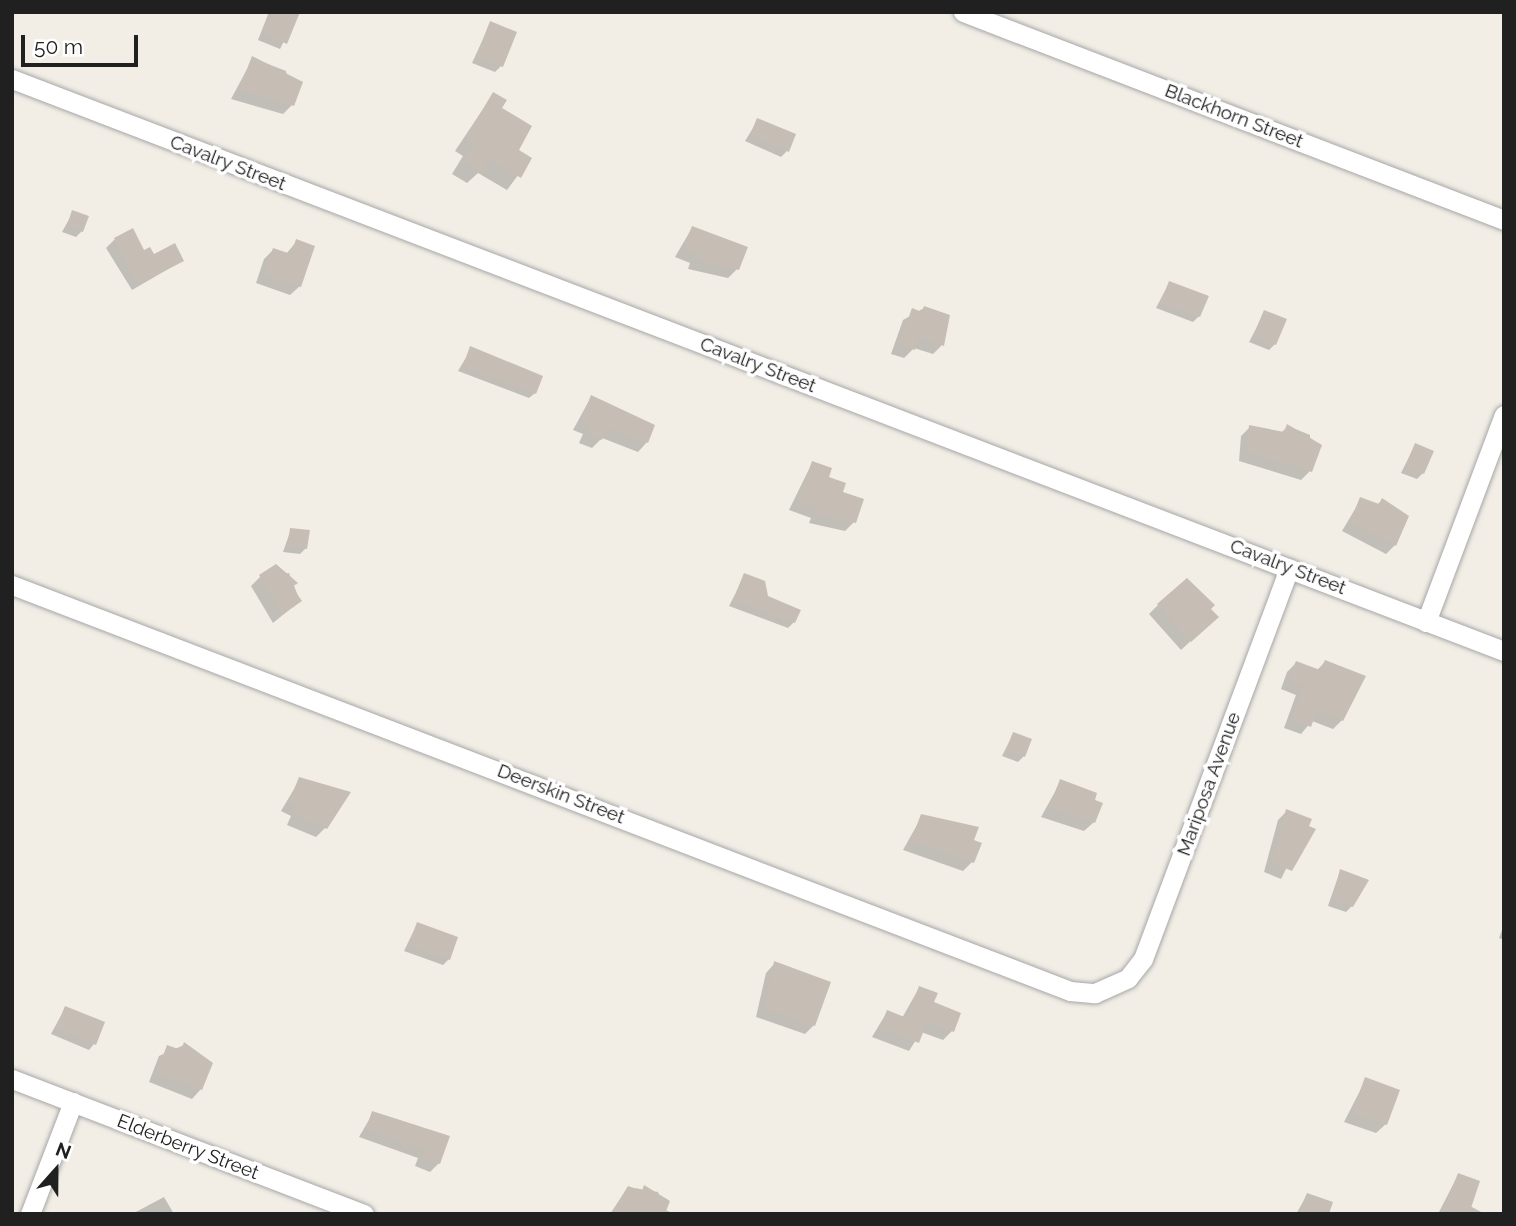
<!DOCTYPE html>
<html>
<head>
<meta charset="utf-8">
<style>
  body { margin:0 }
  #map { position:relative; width:1516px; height:1226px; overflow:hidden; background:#f2eee6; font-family:Raleway,sans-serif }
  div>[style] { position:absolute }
  .shadow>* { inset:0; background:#0003 }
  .building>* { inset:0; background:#c6beb5 }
  .roads { filter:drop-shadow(0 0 2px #a7a7a7) drop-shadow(0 0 2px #a7a7a7) }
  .minor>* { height:19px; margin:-9.5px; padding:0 9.5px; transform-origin:9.5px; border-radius:9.5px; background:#fff }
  span { translate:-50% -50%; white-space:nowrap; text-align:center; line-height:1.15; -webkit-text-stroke:7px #fff; paint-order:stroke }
  .street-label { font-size:19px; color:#202020 }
  .frame { position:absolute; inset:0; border:14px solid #202020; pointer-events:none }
  .north { position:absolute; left:21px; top:1135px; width:70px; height:70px; -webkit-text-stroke:5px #fff; paint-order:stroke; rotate:21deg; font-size:19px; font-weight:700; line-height:28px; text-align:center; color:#202020 }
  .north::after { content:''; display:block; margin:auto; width:24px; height:32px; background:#202020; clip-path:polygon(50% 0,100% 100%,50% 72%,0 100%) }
  .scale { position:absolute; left:21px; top:35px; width:117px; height:32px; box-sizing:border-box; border:4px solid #202020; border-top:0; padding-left:9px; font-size:21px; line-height:24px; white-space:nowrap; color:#202020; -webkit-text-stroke:5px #fff; paint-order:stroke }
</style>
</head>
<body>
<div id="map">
  <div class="shadow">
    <div style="clip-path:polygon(269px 12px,298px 12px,280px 49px,258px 40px)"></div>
    <div style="clip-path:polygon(490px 24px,501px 66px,495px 72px,472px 63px)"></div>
    <div style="clip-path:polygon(253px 58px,286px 71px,292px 105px,283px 114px,231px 99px)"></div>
    <div style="clip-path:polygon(493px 94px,516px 150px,530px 159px,507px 190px,478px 173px,467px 183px,452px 174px,463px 156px,455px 151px)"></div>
    <div style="clip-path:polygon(758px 120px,787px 151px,781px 157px,745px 141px)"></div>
    <div style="clip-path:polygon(73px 212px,82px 231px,76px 237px,62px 232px)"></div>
    <div style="clip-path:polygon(692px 228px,737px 269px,728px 278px,688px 269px,690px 263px,675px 257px)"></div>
    <div style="clip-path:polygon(115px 239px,153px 256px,182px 261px,132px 290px,106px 248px)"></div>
    <div style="clip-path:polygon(297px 241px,300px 286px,290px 295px,256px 283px,264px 259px,273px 250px,286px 254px)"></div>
    <div style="clip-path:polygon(1169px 283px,1199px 316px,1193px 322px,1156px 308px)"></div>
    <div style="clip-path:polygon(924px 308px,942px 345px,933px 354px,914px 348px,904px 358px,891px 354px,903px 320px)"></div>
    <div style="clip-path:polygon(1265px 312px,1275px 344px,1269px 350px,1249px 342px)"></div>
    <div style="clip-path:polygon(471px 349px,535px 393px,529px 398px,458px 371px)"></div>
    <div style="clip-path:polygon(591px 397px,647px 442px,638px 452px,602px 438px,592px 448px,579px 443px,583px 434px,573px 430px)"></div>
    <div style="clip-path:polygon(1288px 426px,1310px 435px,1310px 471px,1301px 480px,1239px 461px,1241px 436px,1250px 427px,1281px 433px)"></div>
    <div style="clip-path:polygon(1415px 445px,1423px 473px,1417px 479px,1401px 473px)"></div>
    <div style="clip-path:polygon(812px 463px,841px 493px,854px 522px,845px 531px,809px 523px,811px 518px,789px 510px)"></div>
    <div style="clip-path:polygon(1361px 499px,1377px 505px,1382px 500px,1395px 545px,1386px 554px,1342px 531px)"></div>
    <div style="clip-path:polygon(291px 529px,306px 548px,300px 554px,283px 552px)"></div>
    <div style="clip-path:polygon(289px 573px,300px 601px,273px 623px,251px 586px,260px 577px)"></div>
    <div style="clip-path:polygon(745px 575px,764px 583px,765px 597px,794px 622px,788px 628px,729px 606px)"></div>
    <div style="clip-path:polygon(1158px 605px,1207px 626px,1181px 650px,1149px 614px)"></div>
    <div style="clip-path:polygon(1325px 662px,1342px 720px,1333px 729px,1312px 721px,1301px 734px,1284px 728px,1296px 695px,1281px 689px,1287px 672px,1296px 663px,1316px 671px)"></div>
    <div style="clip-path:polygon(1013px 734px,1024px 756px,1018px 762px,1002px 756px)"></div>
    <div style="clip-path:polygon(300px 779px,325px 828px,316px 837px,287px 825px,291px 816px,281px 811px)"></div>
    <div style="clip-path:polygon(1061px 781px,1094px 822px,1084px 831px,1041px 817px)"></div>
    <div style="clip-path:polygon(1287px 811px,1307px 827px,1281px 879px,1264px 872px,1278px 820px)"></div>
    <div style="clip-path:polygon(922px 816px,971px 841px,972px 862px,963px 871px,903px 850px)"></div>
    <div style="clip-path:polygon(1340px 871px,1352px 906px,1346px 912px,1328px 906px)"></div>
    <div style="clip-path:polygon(417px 924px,449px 959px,443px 965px,404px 951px)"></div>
    <div style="clip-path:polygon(1504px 925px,1504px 940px,1499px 938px)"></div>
    <div style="clip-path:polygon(775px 963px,814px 1025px,805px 1034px,756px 1017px,766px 973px)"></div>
    <div style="clip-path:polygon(919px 988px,952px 1031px,943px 1040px,921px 1032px,909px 1051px,872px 1037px,887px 1012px,902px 1018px)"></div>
    <div style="clip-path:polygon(65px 1008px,94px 1044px,89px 1050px,51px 1034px)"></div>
    <div style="clip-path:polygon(184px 1045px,201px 1089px,192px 1099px,149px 1082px,159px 1056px)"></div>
    <div style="clip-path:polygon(1366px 1079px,1386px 1124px,1376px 1133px,1344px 1122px)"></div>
    <div style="clip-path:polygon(373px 1113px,448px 1137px,439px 1163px,430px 1172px,415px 1166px,418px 1158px,359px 1137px)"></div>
    <div style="clip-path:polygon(1458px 1175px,1470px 1206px,1485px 1214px,1438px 1214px)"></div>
    <div style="clip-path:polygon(628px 1187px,658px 1192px,665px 1210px,676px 1214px,610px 1214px)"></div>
    <div style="clip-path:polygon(1307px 1195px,1322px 1214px,1296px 1214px)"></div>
    <div style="clip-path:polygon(164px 1197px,174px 1214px,132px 1214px)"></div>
  </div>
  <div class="building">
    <div style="clip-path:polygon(271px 12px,300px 12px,287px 44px,262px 34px)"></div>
    <div style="clip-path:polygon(490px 21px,517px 32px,503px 67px,476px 57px)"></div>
    <div style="clip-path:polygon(252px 56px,303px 82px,294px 106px,239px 90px)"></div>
    <div style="clip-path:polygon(493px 92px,507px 100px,502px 108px,532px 126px,519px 150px,532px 158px,521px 178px,489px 159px,481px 172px,464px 161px,474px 143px,466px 138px)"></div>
    <div style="clip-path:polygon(757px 118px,796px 134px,789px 152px,750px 135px)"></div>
    <div style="clip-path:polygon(72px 210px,89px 216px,83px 232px,67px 226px)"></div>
    <div style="clip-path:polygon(692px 226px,748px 247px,739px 270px,696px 260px,698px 254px,683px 248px)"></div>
    <div style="clip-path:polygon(133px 228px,144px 250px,150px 247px,154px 254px,175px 243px,184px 261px,143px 282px,135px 279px,114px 238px)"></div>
    <div style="clip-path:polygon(296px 239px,315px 246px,301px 287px,264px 274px,273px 248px,291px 254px)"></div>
    <div style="clip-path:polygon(1169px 281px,1209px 296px,1200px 317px,1161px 302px)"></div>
    <div style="clip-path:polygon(924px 306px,950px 315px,944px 346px,919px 337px,915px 350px,899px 345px,912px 308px,922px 312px)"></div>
    <div style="clip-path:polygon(1264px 310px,1287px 319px,1276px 345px,1253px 336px)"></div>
    <div style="clip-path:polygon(470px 346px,543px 376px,536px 394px,463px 366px)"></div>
    <div style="clip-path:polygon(591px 395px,655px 425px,648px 443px,607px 427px,602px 440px,587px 434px,591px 424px,581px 421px)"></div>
    <div style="clip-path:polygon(1287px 424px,1322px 445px,1312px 472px,1247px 452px,1249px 425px,1284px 432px)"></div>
    <div style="clip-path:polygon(1415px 443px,1434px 451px,1424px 474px,1405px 467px)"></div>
    <div style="clip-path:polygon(812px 461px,832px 468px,829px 477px,846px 483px,843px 492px,864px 499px,856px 523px,817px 514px,819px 508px,798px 501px)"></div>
    <div style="clip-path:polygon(1360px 497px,1379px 504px,1382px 498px,1409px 516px,1396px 546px,1350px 522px)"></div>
    <div style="clip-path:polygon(290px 528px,310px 530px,307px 549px,288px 546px)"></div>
    <div style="clip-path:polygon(276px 564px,298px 583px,292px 587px,302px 601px,282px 615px,259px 575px)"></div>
    <div style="clip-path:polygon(744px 573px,765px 581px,768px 596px,801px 610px,795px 623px,733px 600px)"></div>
    <div style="clip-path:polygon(1187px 578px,1215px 605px,1211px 609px,1219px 617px,1191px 642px,1157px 604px)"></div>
    <div style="clip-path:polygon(1325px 660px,1366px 676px,1343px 721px,1317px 711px,1311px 727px,1291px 719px,1304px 686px,1288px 680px,1296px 661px,1320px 670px)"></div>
    <div style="clip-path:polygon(1013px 732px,1032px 739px,1025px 757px,1006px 750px)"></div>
    <div style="clip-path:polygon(299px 777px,351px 792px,327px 829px,295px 816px,299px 806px,289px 802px)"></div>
    <div style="clip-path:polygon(1060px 779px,1097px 793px,1095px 800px,1103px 803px,1095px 823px,1049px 808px)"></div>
    <div style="clip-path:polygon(1286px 809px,1312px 819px,1309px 826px,1316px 829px,1292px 871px,1272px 863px)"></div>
    <div style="clip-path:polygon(921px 814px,979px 827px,974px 840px,982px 843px,974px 863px,911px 841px)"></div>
    <div style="clip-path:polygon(1340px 869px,1369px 880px,1353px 907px,1333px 900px)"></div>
    <div style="clip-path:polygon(417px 922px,458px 937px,450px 960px,409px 945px)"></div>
    <div style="clip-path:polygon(774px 961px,831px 982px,815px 1026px,765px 1008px)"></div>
    <div style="clip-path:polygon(919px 986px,938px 993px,934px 1002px,961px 1013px,954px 1032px,927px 1022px,919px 1043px,880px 1028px,887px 1010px,907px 1018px)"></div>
    <div style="clip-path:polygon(65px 1006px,105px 1022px,96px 1045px,56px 1028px)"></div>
    <div style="clip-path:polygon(184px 1042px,213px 1063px,202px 1090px,157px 1072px,167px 1045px,181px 1050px)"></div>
    <div style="clip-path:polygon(1365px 1077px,1400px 1090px,1387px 1125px,1352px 1113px)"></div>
    <div style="clip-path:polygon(372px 1111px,450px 1136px,440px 1164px,422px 1158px,425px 1150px,366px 1129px)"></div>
    <div style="clip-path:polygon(1458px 1173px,1480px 1181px,1469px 1214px,1444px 1209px)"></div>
    <div style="clip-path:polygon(644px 1185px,670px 1201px,665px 1214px,611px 1214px,628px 1186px,642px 1191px)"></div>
    <div style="clip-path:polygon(1307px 1193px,1333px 1202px,1329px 1214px,1298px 1214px)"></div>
  </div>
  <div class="roads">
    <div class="minor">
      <div style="left:963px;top:12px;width:580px;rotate:21.03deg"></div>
      <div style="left:12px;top:79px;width:1598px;rotate:20.98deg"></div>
      <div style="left:12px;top:585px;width:1133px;rotate:20.99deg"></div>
      <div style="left:1070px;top:991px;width:25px;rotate:5deg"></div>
      <div style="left:1095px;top:993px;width:36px;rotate:-24deg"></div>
      <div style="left:1128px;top:978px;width:24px;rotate:-52deg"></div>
      <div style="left:1143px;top:959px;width:417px;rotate:-69.5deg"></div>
      <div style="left:1426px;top:622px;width:221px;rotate:-69.4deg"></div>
      <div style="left:12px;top:1079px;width:377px;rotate:21deg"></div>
      <div style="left:30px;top:1214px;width:120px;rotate:-69deg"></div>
    </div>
  </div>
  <div class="street-label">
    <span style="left:1234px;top:116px;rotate:21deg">Blackhorn Street</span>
    <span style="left:228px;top:163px;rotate:21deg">Cavalry Street</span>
    <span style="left:758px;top:365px;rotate:21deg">Cavalry Street</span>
    <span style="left:1288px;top:567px;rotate:21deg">Cavalry Street</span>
    <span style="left:1209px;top:784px;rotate:-70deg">Mariposa Avenue</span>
    <span style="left:561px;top:794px;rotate:21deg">Deerskin Street</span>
    <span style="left:188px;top:1147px;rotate:21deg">Elderberry Street</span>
  </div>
  <div class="frame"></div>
  <div class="north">N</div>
  <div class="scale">50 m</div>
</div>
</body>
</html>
